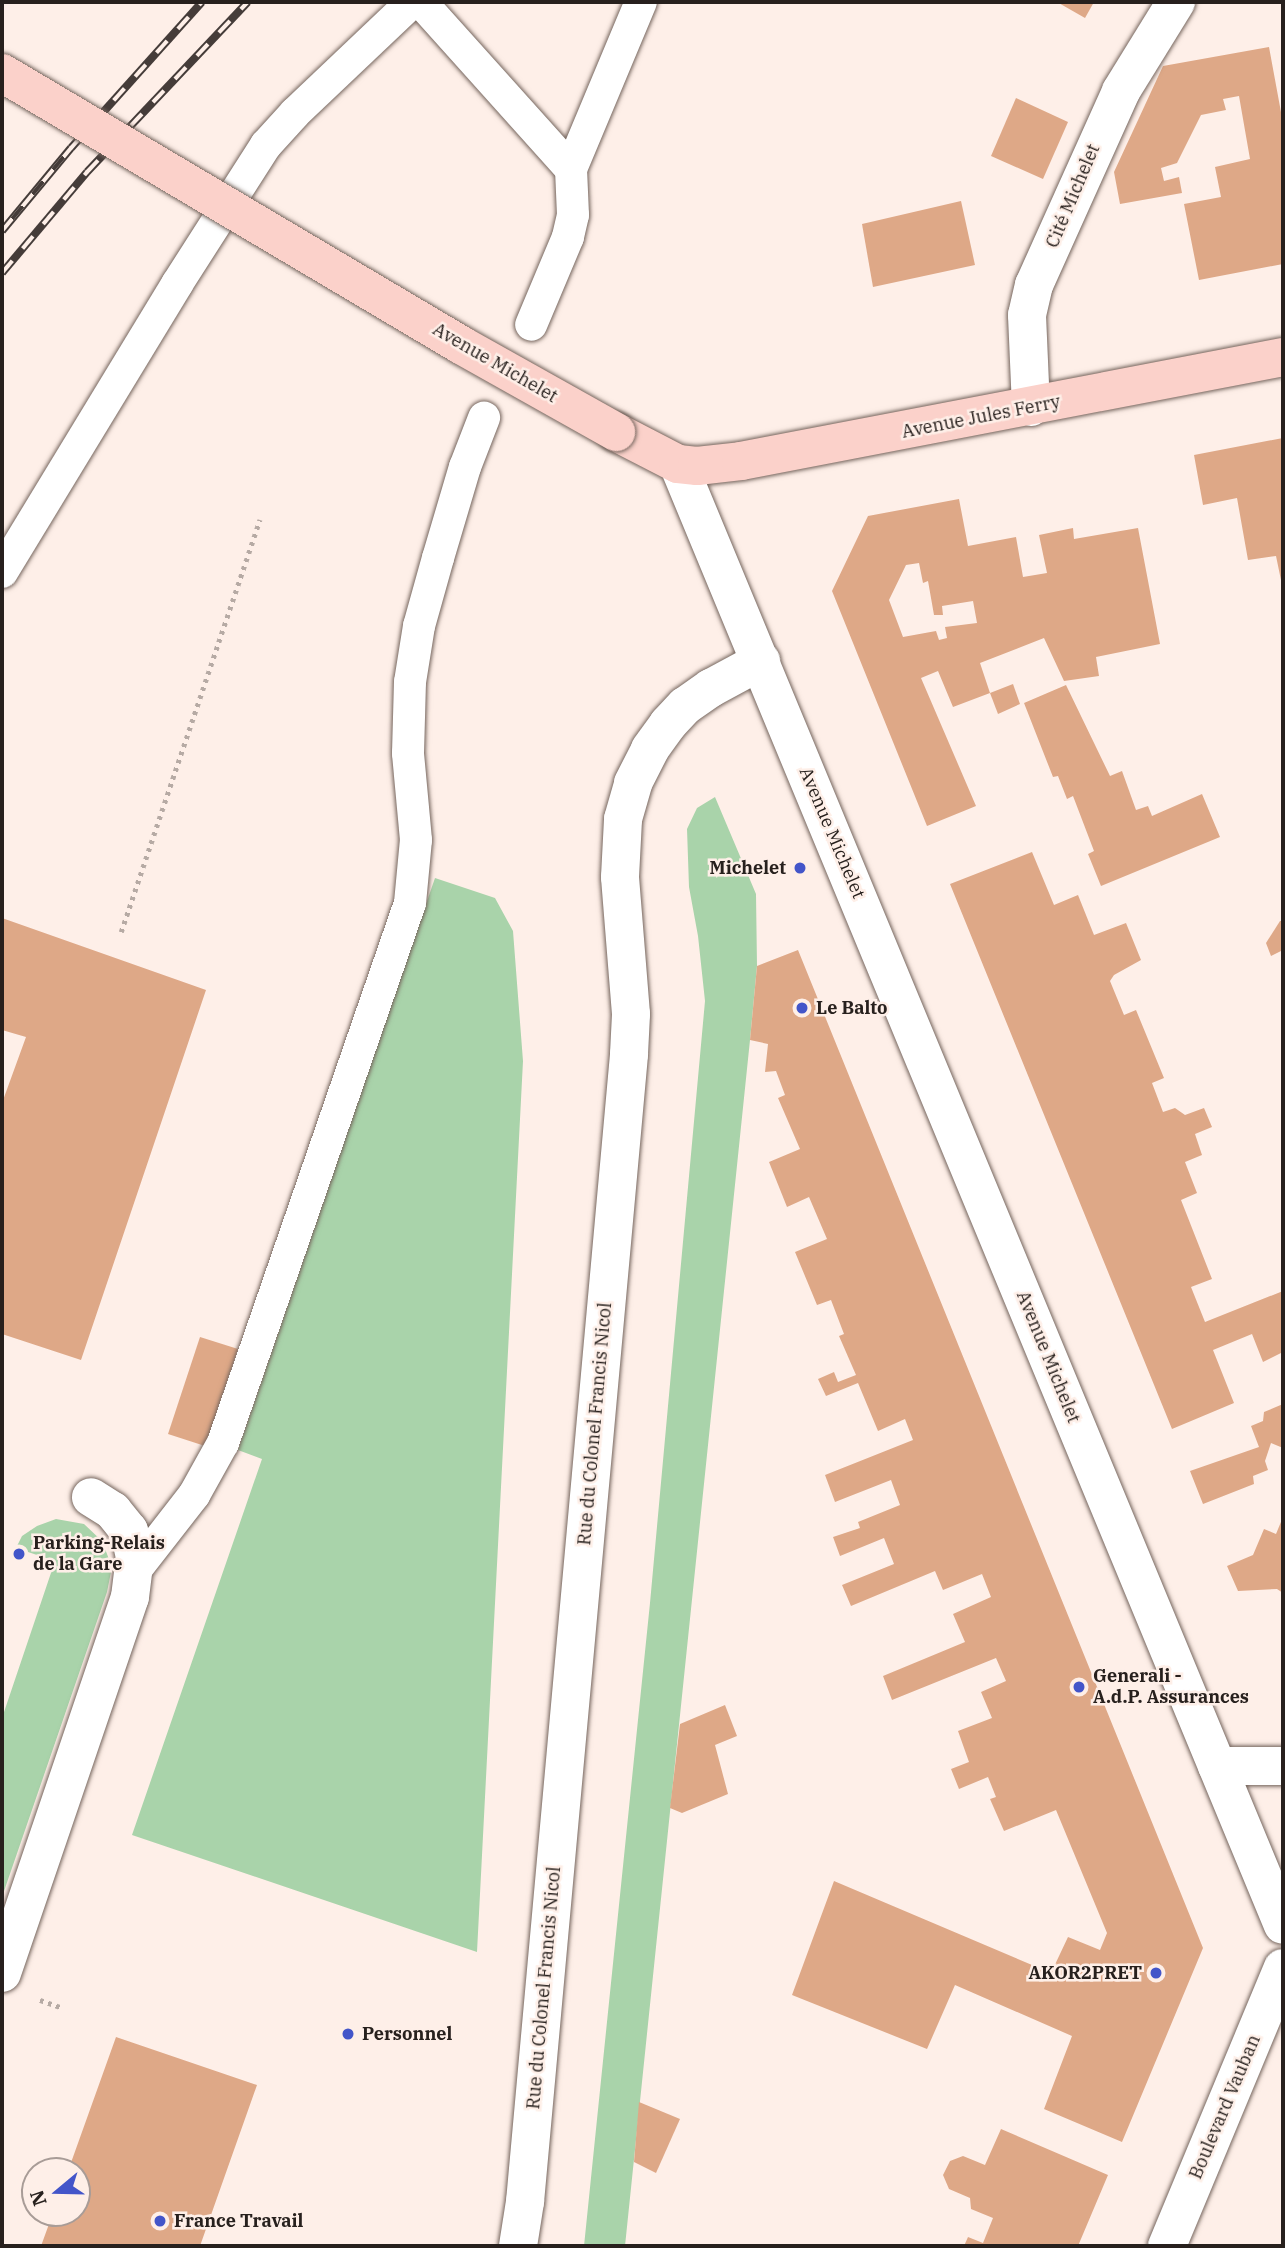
<!DOCTYPE html>
<html>
<head>
<meta charset="utf-8">
<style>
  body { margin:0 }
  #map { position:relative; width:1285px; height:2248px; overflow:hidden; background:#feefe8; font-family:"IBM Plex Serif",serif }
  div>[style] { position:absolute }
  .green>* { inset:0; background:#a9d3aa }
  .building>* { inset:0; background:#dea887 }
  .path>* { height:4.5px; margin-top:-2.25px; transform-origin:0; background:repeating-linear-gradient(90deg,#b6aaa4 0 3.5px,transparent 0 8.5px) }
  .roads { filter:drop-shadow(0 0 2px #75655d) drop-shadow(0 0 2px #75655d) }
  .lane>* { height:32px; margin:-16px; padding:0 16px; transform-origin:16px; border-radius:16px; background:#fff }
  .street>* { height:38px; margin:-19px; padding:0 19px; transform-origin:19px; border-radius:19px; background:#fff }
  .secondary>* { height:38px; margin:-19px; padding:0 19px; transform-origin:19px; border-radius:19px; background:#fbd1ca }
  .rail>* { height:8px; margin-top:-4px; transform-origin:0; background:repeating-linear-gradient(90deg,#feefe8 0 16px,#453c39 0 32px); box-sizing:border-box; border-block:2px solid #453c39 }
  .bridges { filter:drop-shadow(0 0 2px #75655d) drop-shadow(0 0 2px #75655d) }
  .secondary-bridge>* { height:38px; margin:-19px; padding:0 19px; transform-origin:19px; border-radius:19px; background:#fbd1ca }
  .dots>* { width:19px; height:19px; translate:-50% -50%; box-sizing:border-box; border:4px solid #feefe8; border-radius:50% }
  span { translate:-50% -50%; white-space:nowrap; text-align:center; line-height:1.15; -webkit-text-stroke:5px #feefe8; paint-order:stroke }
  .street-label { font-size:18px; color:#27201d }
  .poi-label { font-size:18px; color:#27201d; font-weight:700 }
  .right { translate:-100% -50%; text-align:right }
  .left { translate:0 -50%; text-align:left }
  .frame { position:absolute; inset:0; border:4px solid #27201d; pointer-events:none }
  .north { position:absolute; left:21px; top:2157px; width:70px; height:70px; box-sizing:border-box; background:#feefe8; border:2px solid #a89c97; border-radius:50%; rotate:251deg; font-size:19px; font-weight:700; line-height:28px; text-align:center; color:#27201d }
  .north::after { content:''; display:block; margin:auto; width:24px; height:32px; background:#4355c9; clip-path:polygon(50% 0,100% 100%,50% 72%,0 100%) }
</style>
</head>
<body>
<div id="map">
  <div class="green">
    <div style="clip-path:polygon(715px 797px,756px 894px,757px 966px,750px 1040px,625px 2246px,584px 2246px,650px 1603px,705px 1001px,698px 936px,689px 887px,687px 829px,697px 808px)"></div>
    <div style="clip-path:polygon(435px 878px,495px 898px,513px 931px,523px 1061px,477px 1952px,132px 1835px,262px 1459px,238px 1450px)"></div>
    <div style="clip-path:polygon(56px 1519px,84px 1524px,102px 1541px,112px 1567px,107px 1592px,2px 1897px,2px 1718px,55px 1561px,16px 1548px,22px 1536px,37px 1526px)"></div>
  </div>
  <div class="building">
    <div style="clip-path:polygon(1057px 2px,1094px 2px,1085px 18px)"></div>
    <div style="clip-path:polygon(1269px 47px,1283px 123px,1283px 264px,1199px 280px,1184px 204px,1221px 197px,1215px 167px,1250px 159px,1239px 96px,1223px 99px,1226px 110px,1201px 115px,1177px 163px,1161px 168px,1164px 181px,1179px 177px,1182px 193px,1120px 204px,1114px 172px,1163px 66px)"></div>
    <div style="clip-path:polygon(1016px 98px,1068px 122px,1043px 179px,991px 156px)"></div>
    <div style="clip-path:polygon(961px 201px,975px 265px,873px 287px,862px 224px)"></div>
    <div style="clip-path:polygon(1283px 438px,1283px 585px,1282px 585px,1276px 556px,1248px 560px,1237px 498px,1203px 505px,1194px 455px)"></div>
    <div style="clip-path:polygon(evenodd,959px 499px,968px 546px,1016px 537px,1023px 577px,1047px 573px,1039px 535px,1073px 528px,1074px 539px,1138px 528px,1160px 644px,1096px 657px,1099px 676px,1064px 681px,1044px 638px,980px 663px,990px 693px,953px 707px,938px 671px,921px 678px,976px 806px,927px 826px,832px 591px,868px 516px,959px 499px,919px 563px,923px 583px,928px 581px,934px 615px,943px 615px,942px 606px,973px 601px,977px 623px,945px 627px,947px 638px,939px 640px,936px 631px,903px 637px,889px 600px,906px 565px,919px 563px)"></div>
    <div style="clip-path:polygon(1013px 684px,1020px 704px,998px 714px,990px 693px)"></div>
    <div style="clip-path:polygon(1066px 685px,1110px 776px,1122px 771px,1136px 810px,1148px 806px,1152px 816px,1202px 794px,1220px 837px,1101px 886px,1088px 854px,1094px 851px,1073px 796px,1067px 799px,1058px 776px,1053px 777px,1024px 703px)"></div>
    <div style="clip-path:polygon(1032px 852px,1054px 905px,1078px 895px,1094px 935px,1126px 923px,1141px 960px,1114px 975px,1110px 981px,1124px 1015px,1136px 1010px,1164px 1078px,1152px 1083px,1163px 1112px,1175px 1108px,1185px 1115px,1204px 1108px,1212px 1127px,1195px 1134px,1202px 1155px,1185px 1162px,1197px 1193px,1181px 1200px,1212px 1279px,1191px 1287px,1205px 1322px,1283px 1291px,1283px 1352px,1263px 1362px,1252px 1334px,1213px 1350px,1234px 1403px,1172px 1429px,950px 884px)"></div>
    <div style="clip-path:polygon(2px 918px,206px 990px,81px 1360px,2px 1334px,2px 1103px,26px 1037px,2px 1030px)"></div>
    <div style="clip-path:polygon(1280px 921px,1283px 921px,1283px 950px,1271px 956px,1266px 943px)"></div>
    <div style="clip-path:polygon(798px 950px,1203px 1948px,1122px 2142px,1044px 2109px,1072px 2036px,955px 1985px,927px 2049px,792px 1995px,834px 1881px,1051px 1973px,1068px 1937px,1100px 1950px,1107px 1933px,1056px 1810px,1004px 1831px,990px 1799px,996px 1797px,988px 1777px,959px 1789px,951px 1769px,969px 1762px,958px 1731px,992px 1718px,981px 1692px,1006px 1681px,996px 1658px,892px 1700px,883px 1676px,965px 1642px,953px 1614px,991px 1597px,982px 1574px,943px 1590px,935px 1571px,851px 1606px,842px 1585px,894px 1564px,884px 1538px,840px 1556px,833px 1537px,860px 1528px,858px 1522px,900px 1505px,891px 1480px,835px 1502px,825px 1475px,913px 1440px,905px 1419px,878px 1431px,858px 1383px,826px 1396px,818px 1379px,834px 1372px,838px 1382px,856px 1375px,839px 1336px,844px 1334px,831px 1300px,817px 1305px,795px 1252px,827px 1239px,809px 1197px,787px 1207px,769px 1162px,800px 1149px,778px 1098px,785px 1095px,776px 1071px,765px 1072px,768px 1044px,750px 1040px,757px 966px)"></div>
    <div style="clip-path:polygon(200px 1337px,238px 1349px,205px 1446px,168px 1434px)"></div>
    <div style="clip-path:polygon(1283px 1404px,1283px 1448px,1271px 1443px,1265px 1461px,1268px 1470px,1253px 1476px,1254px 1484px,1203px 1504px,1190px 1471px,1259px 1447px,1251px 1426px,1263px 1421px,1264px 1412px)"></div>
    <div style="clip-path:polygon(1283px 1517px,1283px 1593px,1277px 1589px,1238px 1591px,1227px 1566px,1253px 1555px,1264px 1529px,1276px 1534px)"></div>
    <div style="clip-path:polygon(725px 1705px,737px 1736px,715px 1745px,728px 1794px,682px 1813px,670px 1808px,680px 1724px)"></div>
    <div style="clip-path:polygon(116px 2037px,257px 2085px,200px 2246px,41px 2246px,53px 2213px,77px 2213px,77px 2171px,68px 2171px)"></div>
    <div style="clip-path:polygon(639px 2102px,680px 2119px,656px 2173px,634px 2162px)"></div>
    <div style="clip-path:polygon(1001px 2129px,1108px 2175px,1078px 2246px,964px 2246px,968px 2237px,983px 2243px,993px 2218px,971px 2209px,970px 2198px,949px 2189px,943px 2175px,950px 2161px,963px 2156px,985px 2165px)"></div>
  </div>
  <div class="path">
    <div style="left:121px;top:932px;width:435px;rotate:-71.4deg"></div>
    <div style="left:40px;top:2000px;width:24px;rotate:19deg"></div>
  </div>
  <div class="roads">
    <div class="lane">
      <div style="left:421px;top:2px;width:224px;rotate:48.1deg"></div>
      <div style="left:571px;top:169px;width:46px;rotate:87.5deg"></div>
      <div style="left:573px;top:215px;width:23px;rotate:103deg"></div>
      <div style="left:568px;top:237px;width:95px;rotate:112.8deg"></div>
      <div style="left:571px;top:169px;width:181px;rotate:-67.3deg"></div>
      <div style="left:2px;top:572px;width:337px;rotate:-58.7deg"></div>
      <div style="left:177px;top:284px;width:165px;rotate:-57.4deg"></div>
      <div style="left:266px;top:145px;width:43px;rotate:-47.8deg"></div>
      <div style="left:295px;top:113px;width:161px;rotate:-43.5deg"></div>
      <div style="left:134px;top:1572px;width:98px;rotate:-52.1deg"></div>
      <div style="left:194px;top:1495px;width:60px;rotate:-60.9deg"></div>
      <div style="left:223px;top:1443px;width:571px;rotate:-70.9deg"></div>
      <div style="left:410px;top:903px;width:63px;rotate:-84.6deg"></div>
      <div style="left:416px;top:840px;width:87px;rotate:-95.3deg"></div>
      <div style="left:408px;top:753px;width:71px;rotate:-88.4deg"></div>
      <div style="left:410px;top:682px;width:57px;rotate:-80.9deg"></div>
      <div style="left:419px;top:626px;width:71px;rotate:-74.4deg"></div>
      <div style="left:438px;top:558px;width:95px;rotate:-73.5deg"></div>
      <div style="left:465px;top:467px;width:53px;rotate:-68.8deg"></div>
    </div>
    <div class="street">
      <div style="left:1031px;top:407px;width:92px;rotate:-92.5deg"></div>
      <div style="left:1027px;top:315px;width:31px;rotate:-77deg"></div>
      <div style="left:1034px;top:285px;width:213px;rotate:-65.8deg"></div>
      <div style="left:1121px;top:91px;width:105px;rotate:-58.3deg"></div>
      <div style="left:678px;top:464px;width:1581px;rotate:67.51deg"></div>
      <div style="left:1217px;top:1766px;width:66px"></div>
      <div style="left:2px;top:1973px;width:397px;rotate:-71.2deg"></div>
      <div style="left:130px;top:1597px;width:40px;rotate:-82.9deg"></div>
      <div style="left:135px;top:1557px;width:27px;rotate:-103deg"></div>
      <div style="left:129px;top:1531px;width:26px;rotate:-129deg"></div>
      <div style="left:113px;top:1511px;width:26px;rotate:-148deg"></div>
      <div style="left:518px;top:2246px;width:45px;rotate:-81deg"></div>
      <div style="left:525px;top:2202px;width:1153px;rotate:-84.82deg"></div>
      <div style="left:629px;top:1054px;width:40px;rotate:-87.1deg"></div>
      <div style="left:631px;top:1014px;width:137px;rotate:-94.6deg"></div>
      <div style="left:620px;top:877px;width:58px;rotate:-87deg"></div>
      <div style="left:623px;top:819px;width:37px;rotate:-74deg"></div>
      <div style="left:633px;top:783px;width:38px;rotate:-63deg"></div>
      <div style="left:650px;top:749px;width:31px;rotate:-54deg"></div>
      <div style="left:668px;top:724px;width:25px;rotate:-47deg"></div>
      <div style="left:685px;top:706px;width:32px;rotate:-35deg"></div>
      <div style="left:711px;top:688px;width:57px;rotate:-28.4deg"></div>
      <div style="left:1167px;top:2246px;width:301px;rotate:-67.4deg"></div>
    </div>
    <div class="secondary">
      <div style="left:616px;top:432px;width:70px;rotate:27.3deg"></div>
      <div style="left:678px;top:464px;width:19px;rotate:6deg"></div>
      <div style="left:697px;top:466px;width:44px;rotate:-6.5deg"></div>
      <div style="left:741px;top:461px;width:552px;rotate:-10.86deg"></div>
    </div>
  </div>
  <div class="rail">
    <div style="left:2px;top:231px;width:108px;rotate:-50.3deg"></div>
    <div style="left:71px;top:148px;width:196px;rotate:-48.1deg"></div>
    <div style="left:2px;top:273px;width:132px;rotate:-49.9deg"></div>
    <div style="left:87px;top:172px;width:234px;rotate:-46.6deg"></div>
  </div>
  <div class="bridges">
    <div class="secondary-bridge">
      <div style="left:2px;top:73px;width:534px;rotate:30.65deg"></div>
      <div style="left:461px;top:345px;width:178px;rotate:29.3deg"></div>
    </div>
  </div>
  <div class="dots">
    <div style="left:800px;top:868px;background:#4355c9"></div>
    <div style="left:802px;top:1008px;background:#4355c9"></div>
    <div style="left:19px;top:1554px;background:#4355c9"></div>
    <div style="left:1079px;top:1687px;background:#4355c9"></div>
    <div style="left:1156px;top:1973px;background:#4355c9"></div>
    <div style="left:348px;top:2034px;background:#4355c9"></div>
    <div style="left:160px;top:2221px;background:#4355c9"></div>
  </div>
  <div class="street-label">
    <span style="left:1073px;top:196px;rotate:-67deg">Cité Michelet</span>
    <span style="left:495px;top:363px;rotate:30deg">Avenue Michelet</span>
    <span style="left:981px;top:417px;rotate:-11deg">Avenue Jules Ferry</span>
    <span style="left:832px;top:833px;rotate:67deg">Avenue Michelet</span>
    <span style="left:1048px;top:1357px;rotate:68deg">Avenue Michelet</span>
    <span style="left:595px;top:1424px;rotate:-85deg">Rue du Colonel Francis Nicol</span>
    <span style="left:544px;top:1988px;rotate:-85deg">Rue du Colonel Francis Nicol</span>
    <span style="left:1225px;top:2107px;rotate:-67deg">Boulevard Vauban</span>
  </div>
  <div class="poi-label">
    <span class="right" style="left:786px;top:868px">Michelet</span>
    <span class="left" style="left:816px;top:1008px">Le Balto</span>
    <span class="left" style="left:33px;top:1554px">Parking-Relais<br>de la Gare</span>
    <span class="left" style="left:1093px;top:1687px">Generali -<br>A.d.P. Assurances</span>
    <span class="right" style="left:1142px;top:1973px">AKOR2PRET</span>
    <span class="left" style="left:362px;top:2034px">Personnel</span>
    <span class="left" style="left:174px;top:2221px">France Travail</span>
  </div>
  <div class="frame"></div>
  <div class="north">N</div>
</div>
</body>
</html>
